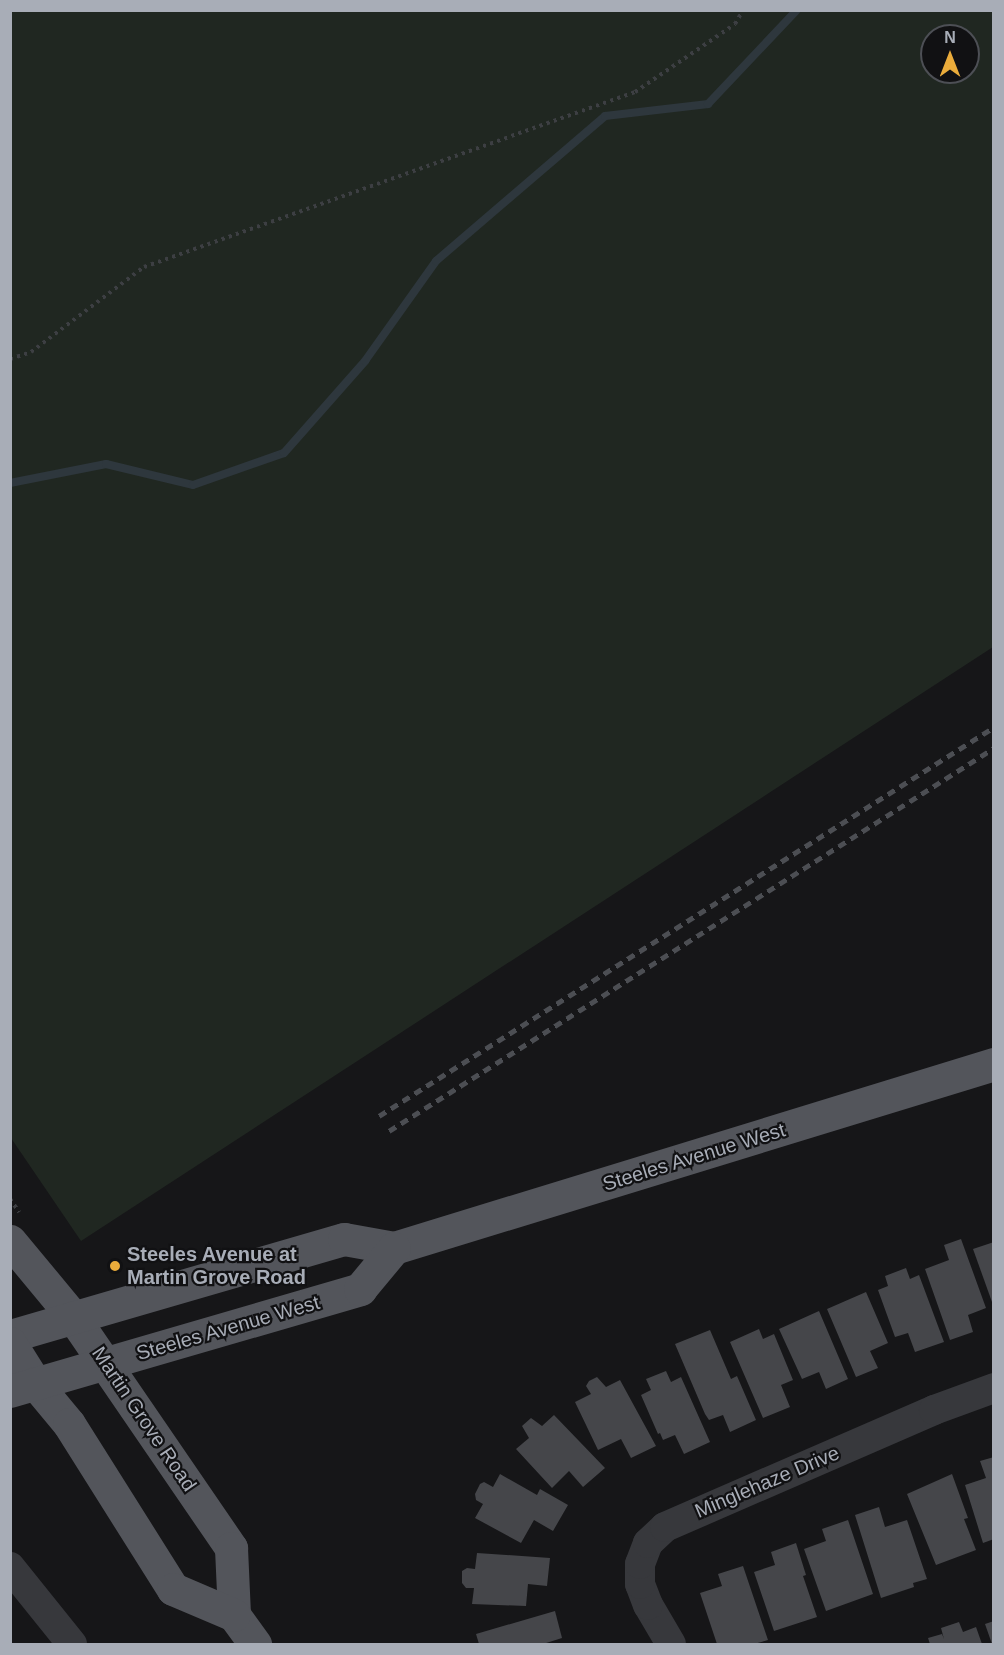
<!DOCTYPE html>
<html>
<head>
<meta charset="utf-8">
<style>
  body { margin:0 }
  #map { position:relative; width:1004px; height:1655px; overflow:hidden; background:#161618; font-family:Arial,sans-serif }
  div>[style] { position:absolute }
  .green>* { inset:0; background:#202721 }
  .stream>* { height:8px; margin:-4px; padding:0 4px; transform-origin:4px; border-radius:4px; background:#2e373d }
  .building>* { inset:0; background:#45464a }
  .path>* { height:4px; margin-top:-2px; transform-origin:0; background:repeating-linear-gradient(90deg,#3d3f43 0 3px,transparent 0 7.5px) }
  .minor>* { height:30px; margin:-15px; padding:0 15px; transform-origin:15px; border-radius:15px; background:#37383c }
  .major>* { height:33px; margin:-16.5px; padding:0 16.5px; transform-origin:16.5px; border-radius:16.5px; background:#53555b }
  .rail>* { height:4.5px; margin-top:-2.25px; transform-origin:0; background:repeating-linear-gradient(90deg,#4c4e53 0 8px,transparent 0 14px) }
  .dots>* { width:16px; height:16px; translate:-50% -50%; box-sizing:border-box; border:3px solid #111113; border-radius:50% }
  span { translate:-50% -50%; white-space:nowrap; text-align:center; line-height:1.15; -webkit-text-stroke:4.5px #111113; paint-order:stroke }
  .street-label { font-size:20px; color:#a8adb7 }
  .poi-label { font-size:20px; color:#a8adb7; font-weight:700 }
  .left { translate:0 -50%; text-align:left }
  .frame { position:absolute; inset:0; border:12px solid #a8adb7; pointer-events:none }
  .north { position:absolute; left:920px; top:24px; width:60px; height:60px; box-sizing:border-box; background:#111113; border:2px solid #4d4f55; border-radius:50%; rotate:0deg; font-size:16px; font-weight:700; line-height:24px; text-align:center; color:#a8adb7 }
  .north::after { content:''; display:block; margin:auto; width:21px; height:27px; background:#ebac3b; clip-path:polygon(50% 0,100% 100%,50% 72%,0 100%) }
</style>
</head>
<body>
<div id="map">
  <div class="green">
    <div style="clip-path:polygon(evenodd,10px 11px,993px 11px,993px 647px,81px 1241px,11px 1138px,10px 11px,932px 36px,968px 36px,968px 72px,932px 72px,932px 36px)"></div>
  </div>
  <div class="stream">
    <div style="left:10px;top:483px;width:98px;rotate:-11.2deg"></div>
    <div style="left:106px;top:464px;width:89px;rotate:13.6deg"></div>
    <div style="left:193px;top:485px;width:96px;rotate:-19.4deg"></div>
    <div style="left:284px;top:453px;width:123px;rotate:-48.6deg"></div>
    <div style="left:365px;top:361px;width:123px;rotate:-54.6deg"></div>
    <div style="left:436px;top:261px;width:223px;rotate:-40.6deg"></div>
    <div style="left:605px;top:116px;width:104px;rotate:-6.6deg"></div>
    <div style="left:708px;top:104px;width:129px;rotate:-46.6deg"></div>
  </div>
  <div class="building">
    <div style="clip-path:polygon(961px 1239px,986px 1308px,968px 1315px,973px 1332px,950px 1340px,925px 1269px,949px 1260px,944px 1245px)"></div>
    <div style="clip-path:polygon(994px 1242px,994px 1301px,992px 1302px,973px 1249px)"></div>
    <div style="clip-path:polygon(906px 1268px,910px 1279px,919px 1275px,944px 1342px,915px 1352px,908px 1333px,895px 1337px,878px 1290px,888px 1286px,885px 1276px)"></div>
    <div style="clip-path:polygon(866px 1292px,888px 1343px,870px 1351px,878px 1368px,856px 1377px,827px 1309px)"></div>
    <div style="clip-path:polygon(819px 1311px,848px 1379px,826px 1389px,819px 1372px,802px 1379px,779px 1329px)"></div>
    <div style="clip-path:polygon(759px 1329px,763px 1339px,774px 1334px,793px 1380px,781px 1385px,790px 1407px,763px 1418px,730px 1342px)"></div>
    <div style="clip-path:polygon(710px 1330px,731px 1379px,737px 1376px,756px 1420px,730px 1432px,723px 1415px,709px 1420px,705px 1414px,675px 1344px)"></div>
    <div style="clip-path:polygon(666px 1371px,671px 1382px,681px 1377px,710px 1442px,684px 1454px,675px 1435px,663px 1440px,660px 1433px,658px 1434px,641px 1395px,651px 1390px,646px 1379px)"></div>
    <div style="clip-path:polygon(597px 1377px,606px 1387px,620px 1380px,656px 1446px,631px 1458px,621px 1439px,598px 1450px,575px 1402px,591px 1394px,586px 1386px,589px 1381px)"></div>
    <div style="clip-path:polygon(554px 1415px,605px 1468px,583px 1487px,569px 1471px,552px 1488px,516px 1449px,529px 1438px,522px 1426px,531px 1418px,542px 1426px)"></div>
    <div style="clip-path:polygon(994px 1457px,994px 1539px,983px 1543px,965px 1485px,986px 1478px,980px 1461px)"></div>
    <div style="clip-path:polygon(500px 1474px,537px 1495px,540px 1489px,568px 1505px,553px 1531px,534px 1520px,521px 1543px,475px 1518px,483px 1504px,476px 1500px,475px 1494px,480px 1484px,484px 1482px,493px 1487px)"></div>
    <div style="clip-path:polygon(952px 1474px,968px 1518px,964px 1519px,976px 1550px,936px 1565px,907px 1494px)"></div>
    <div style="clip-path:polygon(879px 1507px,885px 1527px,907px 1520px,927px 1579px,913px 1583px,914px 1587px,881px 1598px,855px 1515px)"></div>
    <div style="clip-path:polygon(848px 1520px,873px 1594px,826px 1611px,804px 1549px,826px 1541px,822px 1529px)"></div>
    <div style="clip-path:polygon(796px 1543px,806px 1575px,803px 1576px,817px 1617px,774px 1631px,754px 1572px,775px 1565px,771px 1552px)"></div>
    <div style="clip-path:polygon(477px 1553px,550px 1558px,547px 1586px,528px 1584px,526px 1606px,472px 1604px,474px 1588px,466px 1588px,462px 1583px,462px 1571px,467px 1568px,475px 1569px)"></div>
    <div style="clip-path:polygon(743px 1566px,768px 1640px,754px 1644px,717px 1644px,700px 1593px,722px 1586px,718px 1574px)"></div>
    <div style="clip-path:polygon(555px 1611px,562px 1638px,543px 1644px,479px 1644px,476px 1634px)"></div>
    <div style="clip-path:polygon(994px 1621px,994px 1644px,992px 1644px,985px 1624px)"></div>
    <div style="clip-path:polygon(959px 1622px,963px 1632px,976px 1627px,982px 1644px,930px 1644px,928px 1638px,942px 1634px,944px 1639px,941px 1628px)"></div>
  </div>
  <div class="path">
    <div style="left:10px;top:359px;width:22px;rotate:-18deg"></div>
    <div style="left:31px;top:352px;width:141px;rotate:-37deg"></div>
    <div style="left:144px;top:267px;width:521px;rotate:-19.62deg"></div>
    <div style="left:635px;top:92px;width:121px;rotate:-34.2deg"></div>
    <div style="left:735px;top:24px;width:16px;rotate:-60deg"></div>
    <div style="left:10px;top:1199px;width:16px;rotate:55deg"></div>
  </div>
  <div class="minor">
    <div style="left:10px;top:1567px;width:99px;rotate:51.2deg"></div>
    <div style="left:671px;top:1644px;width:45px;rotate:-120.5deg"></div>
    <div style="left:648px;top:1605px;width:22px;rotate:-111deg"></div>
    <div style="left:640px;top:1584px;width:20px;rotate:-90deg"></div>
    <div style="left:640px;top:1564px;width:22px;rotate:-69deg"></div>
    <div style="left:648px;top:1543px;width:23px;rotate:-43deg"></div>
    <div style="left:665px;top:1527px;width:293px;rotate:-23.5deg"></div>
    <div style="left:934px;top:1410px;width:64px;rotate:-20.1deg"></div>
  </div>
  <div class="major">
    <div style="left:10px;top:1241px;width:99px;rotate:50.3deg"></div>
    <div style="left:73px;top:1317px;width:280px;rotate:55.6deg"></div>
    <div style="left:231px;top:1548px;width:67px;rotate:87.4deg"></div>
    <div style="left:234px;top:1615px;width:36px;rotate:54deg"></div>
    <div style="left:10px;top:1336px;width:348px;rotate:-16.2deg"></div>
    <div style="left:344px;top:1239px;width:51px;rotate:10.2deg"></div>
    <div style="left:394px;top:1248px;width:628px;rotate:-17.05deg"></div>
    <div style="left:10px;top:1343px;width:47px;rotate:58deg"></div>
    <div style="left:35px;top:1383px;width:53px;rotate:50.3deg"></div>
    <div style="left:69px;top:1424px;width:195px;rotate:57.8deg"></div>
    <div style="left:173px;top:1589px;width:66px;rotate:23.1deg"></div>
    <div style="left:10px;top:1391px;width:365px;rotate:-16.2deg"></div>
    <div style="left:360px;top:1289px;width:53px;rotate:-50.3deg"></div>
  </div>
  <div class="rail">
    <div style="left:379px;top:1116px;width:728px;rotate:-32.31deg"></div>
    <div style="left:389px;top:1131px;width:716px;rotate:-32.34deg"></div>
  </div>
  <div class="dots">
    <div style="left:115px;top:1266px;background:#ebac3b"></div>
  </div>
  <div class="street-label">
    <span style="left:694px;top:1157px;rotate:-17deg">Steeles Avenue West</span>
    <span style="left:228px;top:1328px;rotate:-16deg">Steeles Avenue West</span>
    <span style="left:144px;top:1419px;rotate:56deg">Martin Grove Road</span>
    <span style="left:767px;top:1482px;rotate:-23deg">Minglehaze Drive</span>
  </div>
  <div class="poi-label">
    <span class="left" style="left:127px;top:1266px">Steeles Avenue at<br>Martin Grove Road</span>
  </div>
  <div class="frame"></div>
  <div class="north">N</div>
</div>
</body>
</html>
